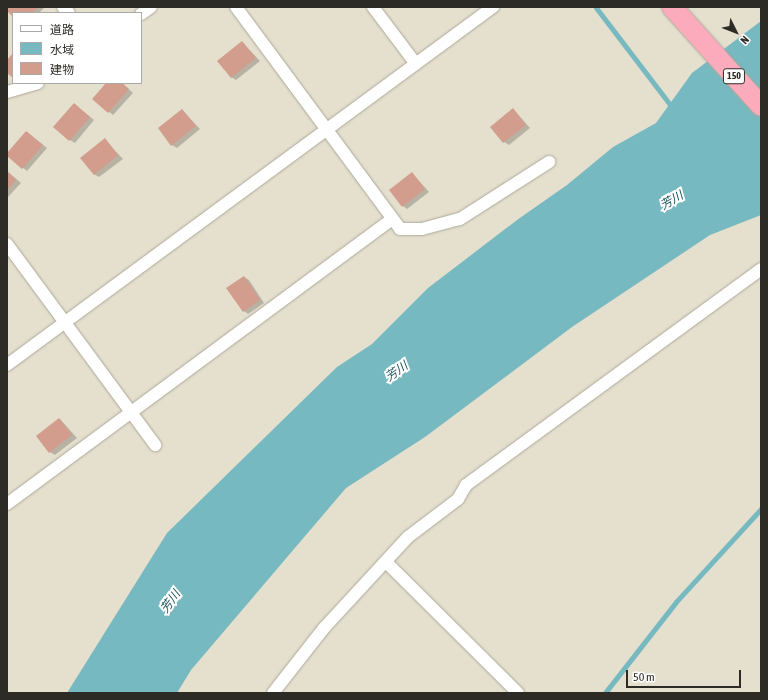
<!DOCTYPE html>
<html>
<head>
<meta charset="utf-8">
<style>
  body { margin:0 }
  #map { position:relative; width:768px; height:700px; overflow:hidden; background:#e5dfce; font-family:"Asap Condensed","Noto Sans JP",sans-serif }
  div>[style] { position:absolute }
  .water>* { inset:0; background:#77b9c0 }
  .shadow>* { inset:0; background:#0003 }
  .stream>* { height:4.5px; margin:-2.25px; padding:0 2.25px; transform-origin:2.25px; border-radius:2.25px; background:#77b9c0 }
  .building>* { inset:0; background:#d29d8c }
  .roads { filter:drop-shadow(0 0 1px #ada898) drop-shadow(0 0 1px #ada898) }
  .minor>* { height:12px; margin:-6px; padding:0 6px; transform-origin:6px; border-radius:6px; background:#fff }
  .trunk>* { height:20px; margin:-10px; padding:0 10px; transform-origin:10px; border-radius:10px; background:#fbabbc }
  span { translate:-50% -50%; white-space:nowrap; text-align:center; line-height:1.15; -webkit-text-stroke:4px #fff; paint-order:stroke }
  .shield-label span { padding:1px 3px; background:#fff; border:1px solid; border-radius:3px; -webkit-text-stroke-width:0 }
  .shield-label { font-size:10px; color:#2d2b25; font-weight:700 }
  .water-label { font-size:12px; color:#165156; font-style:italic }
  .frame { position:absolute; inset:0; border:8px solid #2d2b25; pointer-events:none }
  .legend { position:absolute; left:12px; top:12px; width:130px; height:72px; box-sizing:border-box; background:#fff; border:1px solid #abaaa8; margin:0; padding:5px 7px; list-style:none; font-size:12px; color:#2d2b25 }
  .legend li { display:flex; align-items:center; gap:8px; height:20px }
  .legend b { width:20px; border:1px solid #abaaa8 }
  .north { position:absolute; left:716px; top:12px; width:40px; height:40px; -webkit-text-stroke:3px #fff; paint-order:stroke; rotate:132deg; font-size:11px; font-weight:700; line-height:16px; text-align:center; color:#2d2b25 }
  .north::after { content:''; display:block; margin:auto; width:14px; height:18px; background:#2d2b25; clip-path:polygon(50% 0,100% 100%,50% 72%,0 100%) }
  .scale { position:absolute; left:626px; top:670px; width:115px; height:18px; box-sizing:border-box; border:2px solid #2d2b25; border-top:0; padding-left:5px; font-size:12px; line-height:14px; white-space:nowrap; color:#2d2b25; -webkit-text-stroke:3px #fff; paint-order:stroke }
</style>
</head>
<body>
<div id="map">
  <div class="water">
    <div style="clip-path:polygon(761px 21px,761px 215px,710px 235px,572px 327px,425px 437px,346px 488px,191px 670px,177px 693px,67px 693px,167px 533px,337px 367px,372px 344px,428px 288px,517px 220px,567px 185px,613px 147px,656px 123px,692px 73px)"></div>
  </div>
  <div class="shadow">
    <div style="clip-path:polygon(10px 7px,45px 7px,39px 13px,13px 13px,13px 15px,7px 10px)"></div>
    <div style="clip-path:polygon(242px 42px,260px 61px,236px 80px,231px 77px)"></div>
    <div style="clip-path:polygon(107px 83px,122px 83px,133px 93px,113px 115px,93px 99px)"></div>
    <div style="clip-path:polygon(74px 104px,94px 120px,75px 143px,70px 140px)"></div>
    <div style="clip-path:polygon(182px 110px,200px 129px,177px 148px,172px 145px)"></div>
    <div style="clip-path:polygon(514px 110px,530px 128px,509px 145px,504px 142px)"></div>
    <div style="clip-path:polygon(27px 132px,47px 148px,27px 171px,7px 155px)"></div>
    <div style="clip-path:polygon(105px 140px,123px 159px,99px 177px,94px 174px)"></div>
    <div style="clip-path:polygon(7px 171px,21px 183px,7px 198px)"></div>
    <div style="clip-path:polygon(412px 173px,429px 192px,407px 209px,403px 206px)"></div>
    <div style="clip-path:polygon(244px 277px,249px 280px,264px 303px,248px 314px,244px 311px)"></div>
    <div style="clip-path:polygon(60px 419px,77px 438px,55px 455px,50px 452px)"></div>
  </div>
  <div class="stream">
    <div style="left:596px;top:7px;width:127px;rotate:52.7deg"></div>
    <div style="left:605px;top:693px;width:115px;rotate:-52deg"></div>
    <div style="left:676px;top:602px;width:126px;rotate:-47.6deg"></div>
  </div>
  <div class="building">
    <div style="clip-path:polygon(9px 7px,38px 7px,32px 13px,13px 13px,13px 17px,7px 11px)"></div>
    <div style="clip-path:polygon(242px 41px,256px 58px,231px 78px,217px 61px)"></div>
    <div style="clip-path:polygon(13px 53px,13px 78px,7px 73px,7px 60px)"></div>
    <div style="clip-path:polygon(106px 83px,122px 83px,129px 89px,108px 113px,92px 99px)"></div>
    <div style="clip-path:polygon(74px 103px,90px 117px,69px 141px,53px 127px)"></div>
    <div style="clip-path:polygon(513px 108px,526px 125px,503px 143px,490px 127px)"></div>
    <div style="clip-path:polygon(182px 109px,196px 126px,171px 146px,158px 128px)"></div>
    <div style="clip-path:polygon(26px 131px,43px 145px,22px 169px,7px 156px,7px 153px)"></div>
    <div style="clip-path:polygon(105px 138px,118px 155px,94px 175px,80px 158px)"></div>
    <div style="clip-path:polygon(7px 171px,16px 180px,7px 190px)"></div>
    <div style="clip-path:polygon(412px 172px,425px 189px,402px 207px,389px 190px)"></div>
    <div style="clip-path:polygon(244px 276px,260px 300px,243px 312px,226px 288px)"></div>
    <div style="clip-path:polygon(59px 418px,72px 435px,49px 453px,36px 436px)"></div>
  </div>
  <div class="roads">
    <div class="minor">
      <div style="left:63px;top:7px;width:8px;rotate:45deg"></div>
      <div style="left:236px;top:7px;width:276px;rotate:53.5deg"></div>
      <div style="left:400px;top:229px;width:22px"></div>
      <div style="left:422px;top:229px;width:39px;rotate:-15deg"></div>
      <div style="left:460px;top:219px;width:106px;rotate:-32.6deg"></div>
      <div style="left:373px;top:7px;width:71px;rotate:53deg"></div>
      <div style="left:141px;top:14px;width:12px;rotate:-35deg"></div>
      <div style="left:7px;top:92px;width:32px;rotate:-16deg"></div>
      <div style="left:7px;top:244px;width:250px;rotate:53.6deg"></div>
      <div style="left:7px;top:365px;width:604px;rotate:-36.38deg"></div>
      <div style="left:7px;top:504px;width:479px;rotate:-36.5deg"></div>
      <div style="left:386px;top:562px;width:186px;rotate:44.8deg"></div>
      <div style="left:273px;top:693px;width:83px;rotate:-51.9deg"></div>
      <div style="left:324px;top:628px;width:124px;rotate:-47.3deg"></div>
      <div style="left:408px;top:537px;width:63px;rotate:-37.2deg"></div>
      <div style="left:458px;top:499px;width:16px;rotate:-60deg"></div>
      <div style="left:466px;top:485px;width:366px;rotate:-36.2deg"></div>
    </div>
    <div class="trunk">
      <div style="left:672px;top:7px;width:133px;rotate:48deg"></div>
    </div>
  </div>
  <div class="shield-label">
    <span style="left:734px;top:76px">150</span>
  </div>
  <div class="water-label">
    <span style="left:672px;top:201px;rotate:-30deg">芳川</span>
    <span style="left:397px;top:372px;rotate:-35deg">芳川</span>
    <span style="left:171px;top:602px;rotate:-54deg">芳川</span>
  </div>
  <div class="frame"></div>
  <ul class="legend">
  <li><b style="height:5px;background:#fff"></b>道路</li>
  <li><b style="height:11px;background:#77b9c0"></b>水域</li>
  <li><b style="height:11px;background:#d29d8c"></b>建物</li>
  </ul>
  <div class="north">N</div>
  <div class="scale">50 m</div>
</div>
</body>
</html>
